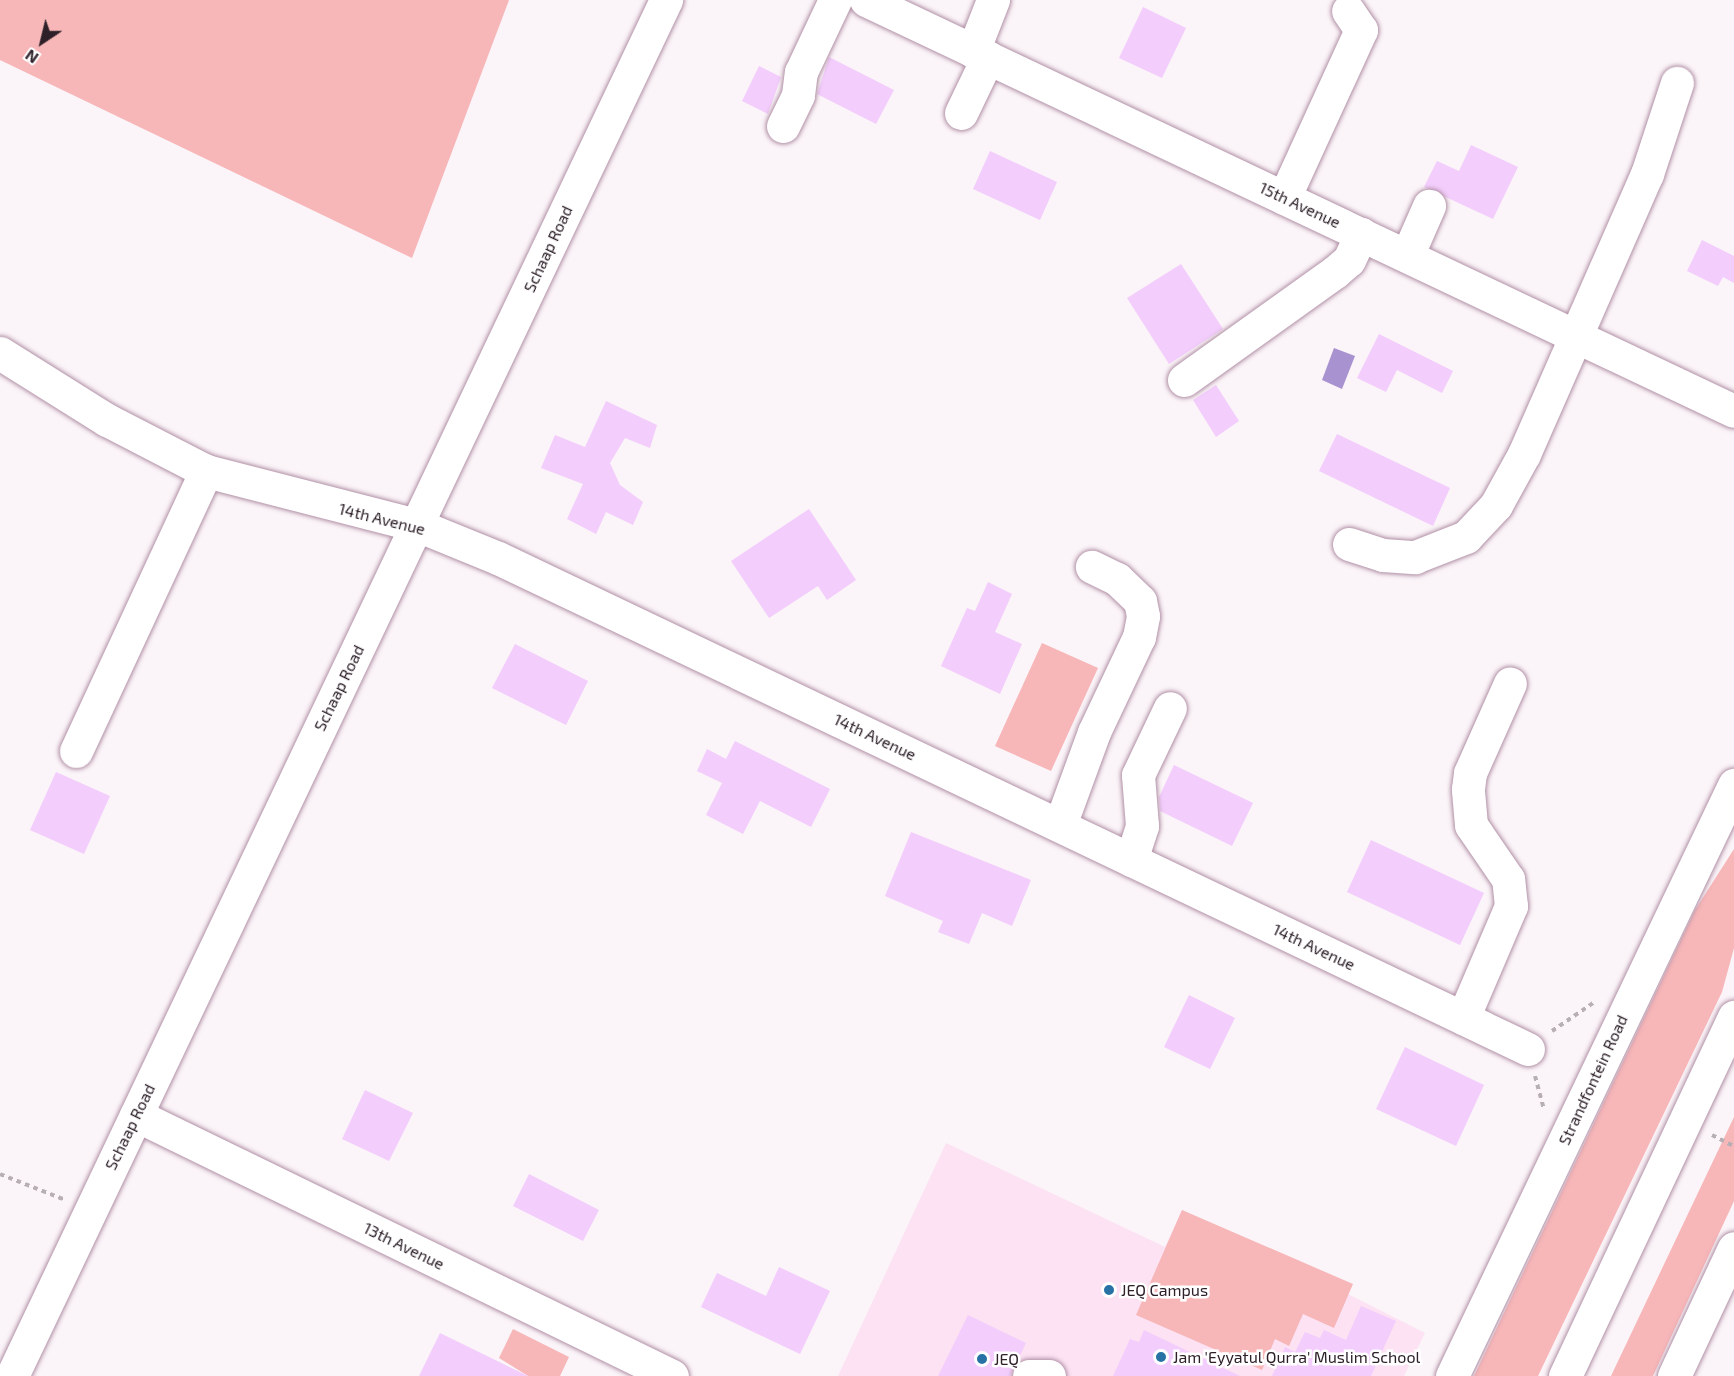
<!DOCTYPE html>
<html>
<head>
<meta charset="utf-8">
<style>
  body { margin:0 }
  #map { position:relative; width:1734px; height:1376px; overflow:hidden; background:#fbf4f8; font-family:"Exo 2",sans-serif }
  div>[style] { position:absolute }
  .built>* { inset:0; background:#fce2f3 }
  .green>* { inset:0; background:#f7b6b8 }
  .water>* { inset:0; background:#a892d0 }
  .building>* { inset:0; background:#f3cdfc }
  .path>* { height:4px; margin-top:-2px; transform-origin:0; background:repeating-linear-gradient(90deg,#b8afb5 0 4.5px,transparent 0 9px) }
  .roads { filter:drop-shadow(0 0 2px #b190a6) drop-shadow(0 0 2px #b190a6) }
  .minor>* { height:33px; margin:-16.5px; padding:0 16.5px; transform-origin:16.5px; border-radius:16.5px; background:#fff }
  .major>* { height:33px; margin:-16.5px; padding:0 16.5px; transform-origin:16.5px; border-radius:16.5px; background:#fff }
  .dots>* { width:16px; height:16px; translate:-50% -50%; box-sizing:border-box; border:3px solid #fff; border-radius:50% }
  span { translate:-50% -50%; white-space:nowrap; text-align:center; line-height:1.15; -webkit-text-stroke:5px #fff; paint-order:stroke }
  .street-label { font-size:16px; color:#2d2029 }
  .poi-label { font-size:16px; color:#2d2029 }
  .left { translate:0 -50%; text-align:left }
  .north { position:absolute; left:12px; top:12px; width:60px; height:60px; -webkit-text-stroke:4px #fff; paint-order:stroke; rotate:215deg; font-size:16px; font-weight:700; line-height:24px; text-align:center; color:#2d2029 }
  .north::after { content:''; display:block; margin:auto; width:21px; height:27px; background:#2d2029; clip-path:polygon(50% 0,100% 100%,50% 72%,0 100%) }
</style>
</head>
<body>
<div id="map">
  <div class="built">
    <div style="clip-path:polygon(946px 1143px,1165px 1247px,1182px 1210px,1425px 1333px,1404px 1376px,838px 1376px)"></div>
  </div>
  <div class="green">
    <div style="clip-path:polygon(0 0,509px 0,412px 258px,0 60px)"></div>
    <div style="clip-path:polygon(1042px 643px,1098px 668px,1051px 771px,995px 746px)"></div>
    <div style="clip-path:polygon(1734px 849px,1734px 948px,1722px 992px,1538px 1376px,1474px 1376px,1695px 910px)"></div>
    <div style="clip-path:polygon(1734px 1117px,1734px 1201px,1653px 1376px,1611px 1376px)"></div>
    <div style="clip-path:polygon(1182px 1210px,1353px 1284px,1334px 1328px,1303px 1314px,1289px 1346px,1275px 1339px,1262px 1370px,1136px 1315px)"></div>
    <div style="clip-path:polygon(513px 1329px,569px 1357px,560px 1376px,528px 1376px,499px 1358px)"></div>
  </div>
  <div class="water">
    <div style="clip-path:polygon(1334px 348px,1355px 356px,1342px 389px,1322px 380px)"></div>
  </div>
  <div class="building">
    <div style="clip-path:polygon(1143px 7px,1186px 28px,1162px 78px,1119px 58px)"></div>
    <div style="clip-path:polygon(829px 57px,894px 90px,876px 124px,817px 94px)"></div>
    <div style="clip-path:polygon(759px 66px,781px 77px,768px 114px,742px 101px)"></div>
    <div style="clip-path:polygon(1471px 145px,1518px 167px,1493px 219px,1424px 187px,1437px 161px,1459px 171px)"></div>
    <div style="clip-path:polygon(990px 151px,1057px 182px,1040px 220px,973px 189px)"></div>
    <div style="clip-path:polygon(1702px 240px,1734px 256px,1734px 283px,1723px 277px,1718px 286px,1687px 271px)"></div>
    <div style="clip-path:polygon(1181px 264px,1223px 329px,1169px 364px,1127px 298px)"></div>
    <div style="clip-path:polygon(1379px 334px,1453px 371px,1442px 393px,1397px 370px,1386px 392px,1357px 378px)"></div>
    <div style="clip-path:polygon(1216px 385px,1239px 421px,1216px 437px,1193px 400px)"></div>
    <div style="clip-path:polygon(606px 401px,657px 425px,650px 448px,625px 438px,610px 463px,620px 485px,643px 502px,633px 525px,606px 512px,596px 534px,567px 519px,583px 484px,541px 468px,555px 435px,585px 447px)"></div>
    <div style="clip-path:polygon(1337px 434px,1450px 488px,1433px 526px,1319px 471px)"></div>
    <div style="clip-path:polygon(809px 509px,856px 580px,827px 600px,818px 586px,769px 618px,731px 561px)"></div>
    <div style="clip-path:polygon(988px 582px,1012px 594px,995px 632px,1022px 644px,1000px 694px,941px 666px,967px 608px,975px 611px)"></div>
    <div style="clip-path:polygon(515px 644px,588px 681px,566px 725px,492px 688px)"></div>
    <div style="clip-path:polygon(735px 741px,830px 789px,811px 827px,760px 801px,743px 834px,706px 815px,722px 783px,697px 771px,707px 749px,726px 759px)"></div>
    <div style="clip-path:polygon(1174px 765px,1253px 803px,1232px 846px,1160px 811px,1159px 797px)"></div>
    <div style="clip-path:polygon(56px 772px,110px 796px,84px 854px,30px 830px)"></div>
    <div style="clip-path:polygon(911px 832px,1031px 880px,1012px 926px,982px 913px,969px 944px,938px 932px,943px 921px,885px 896px)"></div>
    <div style="clip-path:polygon(1371px 840px,1484px 893px,1460px 945px,1347px 892px)"></div>
    <div style="clip-path:polygon(1189px 995px,1235px 1018px,1210px 1069px,1164px 1047px)"></div>
    <div style="clip-path:polygon(1405px 1047px,1484px 1085px,1456px 1146px,1376px 1109px)"></div>
    <div style="clip-path:polygon(365px 1090px,413px 1113px,389px 1161px,342px 1139px)"></div>
    <div style="clip-path:polygon(529px 1174px,599px 1210px,583px 1241px,513px 1206px)"></div>
    <div style="clip-path:polygon(779px 1267px,830px 1291px,800px 1354px,701px 1307px,717px 1273px,766px 1296px)"></div>
    <div style="clip-path:polygon(1361px 1306px,1396px 1321px,1371px 1376px,1272px 1376px,1285px 1347px,1295px 1352px,1305px 1332px,1320px 1338px,1324px 1330px,1346px 1340px)"></div>
    <div style="clip-path:polygon(968px 1315px,1026px 1343px,1010px 1376px,938px 1376px)"></div>
    <div style="clip-path:polygon(1144px 1330px,1240px 1376px,1113px 1376px,1130px 1339px,1139px 1342px)"></div>
    <div style="clip-path:polygon(440px 1333px,528px 1376px,419px 1376px)"></div>
  </div>
  <div class="path">
    <div style="left:1552px;top:1031px;width:53px;rotate:-34.3deg"></div>
    <div style="left:1535px;top:1076px;width:34px;rotate:75deg"></div>
    <div style="left:1712px;top:1135px;width:25px;rotate:27deg"></div>
    <div style="left:0;top:1174px;width:68px;rotate:21.6deg"></div>
  </div>
  <div class="roads">
    <div class="minor">
      <div style="left:866px;top:0;width:960px;rotate:25.34deg"></div>
      <div style="left:973px;top:51px;width:55px;rotate:-68.6deg"></div>
      <div style="left:961px;top:113px;width:62px;rotate:-64.3deg"></div>
      <div style="left:783px;top:126px;width:34px;rotate:-64deg"></div>
      <div style="left:798px;top:95px;width:23px;rotate:-83deg"></div>
      <div style="left:801px;top:72px;width:80px;rotate:-64.7deg"></div>
      <div style="left:1284px;top:198px;width:185px;rotate:-65.4deg"></div>
      <div style="left:1361px;top:30px;width:23px;rotate:-124deg"></div>
      <div style="left:1407px;top:256px;width:55px;rotate:-66.3deg"></div>
      <div style="left:0;top:353px;width:126px;rotate:32.1deg"></div>
      <div style="left:107px;top:420px;width:111px;rotate:27.3deg"></div>
      <div style="left:206px;top:471px;width:218px;rotate:14.4deg"></div>
      <div style="left:417px;top:525px;width:87px;rotate:22.2deg"></div>
      <div style="left:498px;top:558px;width:1141px;rotate:25.49deg"></div>
      <div style="left:1184px;top:380px;width:186px;rotate:-35.6deg"></div>
      <div style="left:1335px;top:272px;width:18px;rotate:-41deg"></div>
      <div style="left:1349px;top:260px;width:29px;rotate:-65deg"></div>
      <div style="left:1349px;top:544px;width:36px;rotate:18deg"></div>
      <div style="left:1383px;top:555px;width:32px;rotate:4deg"></div>
      <div style="left:1415px;top:557px;width:55px;rotate:-21.4deg"></div>
      <div style="left:1466px;top:537px;width:44px;rotate:-46.8deg"></div>
      <div style="left:1496px;top:505px;width:58px;rotate:-61.2deg"></div>
      <div style="left:1524px;top:454px;width:306px;rotate:-66.3deg"></div>
      <div style="left:1647px;top:174px;width:96px;rotate:-71.8deg"></div>
      <div style="left:76px;top:751px;width:309px;rotate:-65.1deg"></div>
      <div style="left:1060px;top:825px;width:99px;rotate:-69.9deg"></div>
      <div style="left:1094px;top:732px;width:105px;rotate:-64.7deg"></div>
      <div style="left:1139px;top:637px;width:21px;rotate:-79deg"></div>
      <div style="left:1143px;top:616px;width:15px;rotate:-101deg"></div>
      <div style="left:1140px;top:601px;width:32px;rotate:-136deg"></div>
      <div style="left:1117px;top:579px;width:28px;rotate:-154deg"></div>
      <div style="left:1131px;top:860px;width:36px;rotate:-72deg"></div>
      <div style="left:1142px;top:826px;width:51px;rotate:-94.5deg"></div>
      <div style="left:1138px;top:775px;width:74px;rotate:-64.5deg"></div>
      <div style="left:1463px;top:1018px;width:122px;rotate:-66.8deg"></div>
      <div style="left:1511px;top:906px;width:27px;rotate:-96deg"></div>
      <div style="left:1508px;top:879px;width:65px;rotate:-124.4deg"></div>
      <div style="left:1471px;top:825px;width:36px;rotate:-95deg"></div>
      <div style="left:1468px;top:789px;width:16px;rotate:-83deg"></div>
      <div style="left:1470px;top:773px;width:98px;rotate:-66deg"></div>
      <div style="left:136px;top:1115px;width:596px;rotate:25.96deg"></div>
      <div style="left:12px;top:1376px;width:1524px;rotate:-64.58deg"></div>
      <div style="left:1029px;top:1376px;width:20px"></div>
      <div style="left:1674px;top:1376px;width:141px;rotate:-64.9deg"></div>
    </div>
    <div class="major">
      <div style="left:1452px;top:1376px;width:655px;rotate:-64.49deg"></div>
      <div style="left:1565px;top:1376px;width:397px;rotate:-64.8deg"></div>
    </div>
  </div>
  <div class="dots">
    <div style="left:1109px;top:1290px;background:#2771a4"></div>
    <div style="left:1161px;top:1357px;background:#2771a4"></div>
    <div style="left:982px;top:1359px;background:#2771a4"></div>
  </div>
  <div class="street-label">
    <span style="left:1300px;top:205px;rotate:25deg">15th Avenue</span>
    <span style="left:548px;top:249px;rotate:-65deg">Schaap Road</span>
    <span style="left:382px;top:519px;rotate:14deg">14th Avenue</span>
    <span style="left:339px;top:688px;rotate:-64deg">Schaap Road</span>
    <span style="left:875px;top:737px;rotate:25deg">14th Avenue</span>
    <span style="left:1314px;top:947px;rotate:25deg">14th Avenue</span>
    <span style="left:1593px;top:1080px;rotate:-65deg">Strandfontein Road</span>
    <span style="left:130px;top:1127px;rotate:-64deg">Schaap Road</span>
    <span style="left:404px;top:1246px;rotate:26deg">13th Avenue</span>
  </div>
  <div class="poi-label">
    <span class="left" style="left:1121px;top:1290px">JEQ Campus</span>
    <span class="left" style="left:1173px;top:1357px">Jam 'Eyyatul Qurra' Muslim School</span>
    <span class="left" style="left:994px;top:1359px">JEQ</span>
  </div>
  <div class="north">N</div>
</div>
</body>
</html>
